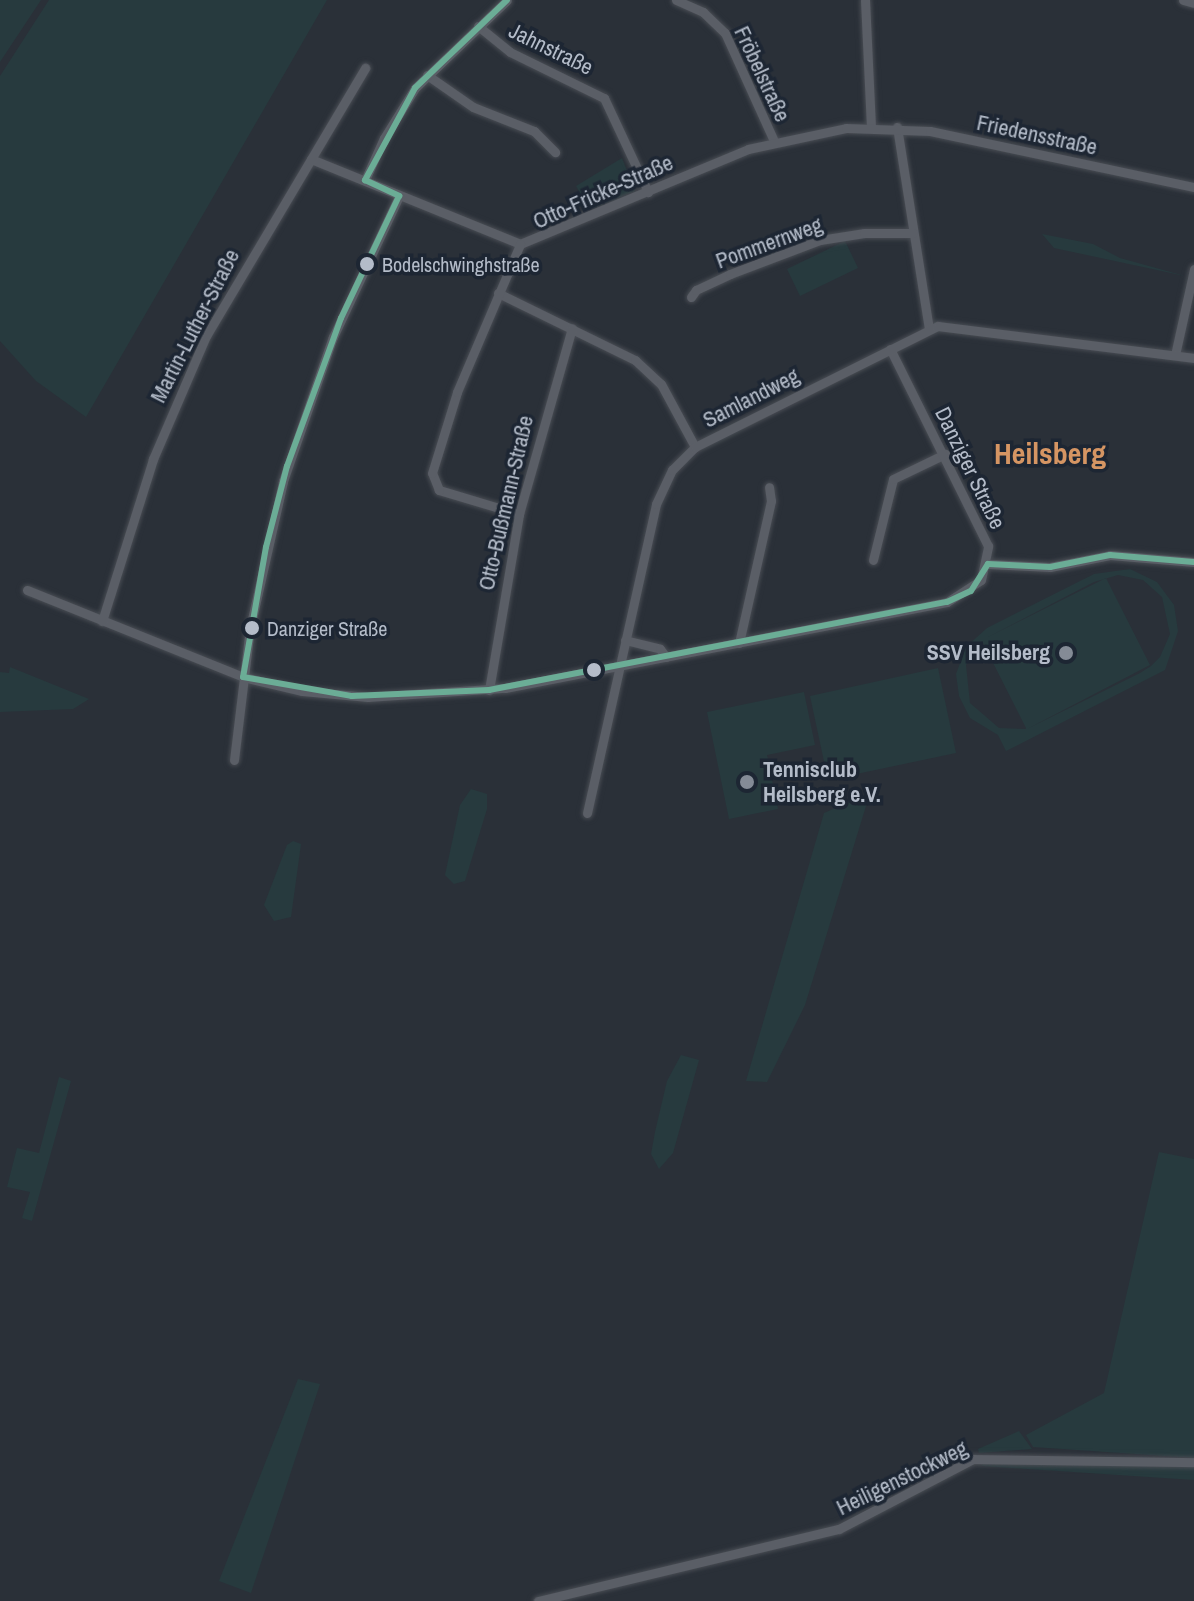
<!DOCTYPE html>
<html>
<head>
<meta charset="utf-8">
<style>
  body { margin:0 }
  #map { position:relative; width:1194px; height:1601px; overflow:hidden; background:#2a3038; font-family:"Archivo Narrow",sans-serif }
  div>[style] { position:absolute }
  .green>* { inset:0; background:#273a3e }
  .roads { filter:drop-shadow(0 0 2px #484c53) drop-shadow(0 0 2px #484c53) }
  .minor>* { height:9px; margin:-4.5px; padding:0 4.5px; transform-origin:4.5px; border-radius:4.5px; background:#5a5e66 }
  .bus-1>* { height:6px; margin:-3px; padding:0 3px; transform-origin:3px; border-radius:3px; background:#6bad96 }
  .dots>* { width:22px; height:22px; translate:-50% -50%; box-sizing:border-box; border:4px solid #1d2633; border-radius:50% }
  span { translate:-50% -50%; white-space:nowrap; text-align:center; line-height:1.15; -webkit-text-stroke:7px #1d2633; paint-order:stroke }
  .bus-label { font-size:20px; color:#b4bcc9 }
  .left { translate:0 -50%; text-align:left }
  .street-label { font-size:22px; color:#b4bcc9 }
  .poi-label { font-size:22px; color:#b4bcc9; font-weight:700 }
  .right { translate:-100% -50%; text-align:right }
  .district-label { font-size:30px; color:#d59563; font-weight:700 }
</style>
</head>
<body>
<div id="map">
  <div class="green">
    <div style="clip-path:polygon(0 0,41px 0,0 62px)"></div>
    <div style="clip-path:polygon(49px 0,327px 0,86px 417px,36px 381px,0 341px,0 76px)"></div>
    <div style="clip-path:polygon(622px 158px,635px 191px,590px 210px,576px 186px)"></div>
    <div style="clip-path:polygon(1042px 234px,1093px 244px,1120px 258px,1185px 276px,1054px 248px)"></div>
    <div style="clip-path:polygon(845px 241px,858px 268px,800px 296px,787px 269px)"></div>
    <div style="clip-path:polygon(evenodd,1130px 569px,1157px 582px,1174px 605px,1178px 631px,1165px 670px,1006px 751px,998px 735px,970px 718px,959px 696px,956px 674px,966px 647px,987px 628px,1094px 574px,1130px 569px,1118px 575px,1143px 580px,1162px 597px,1170px 634px,1160px 657px,1151px 666px,1140px 673px,1027px 729px,1150px 665px,1106px 578px,986px 638px,1094px 582px,1118px 575px,1130px 569px,982px 641px,1026px 728px,1026px 729px,999px 728px,970px 703px,966px 665px,982px 641px)"></div>
    <div style="clip-path:polygon(10px 667px,89px 699px,73px 709px,0 712px,0 672px,9px 673px)"></div>
    <div style="clip-path:polygon(938px 668px,956px 753px,828px 780px,810px 696px)"></div>
    <div style="clip-path:polygon(804px 692px,815px 745px,767px 755px,778px 809px,729px 819px,707px 712px)"></div>
    <div style="clip-path:polygon(471px 789px,487px 794px,487px 809px,465px 881px,454px 884px,445px 875px,460px 805px)"></div>
    <div style="clip-path:polygon(870px 793px,805px 1005px,767px 1082px,746px 1081px,824px 813px)"></div>
    <div style="clip-path:polygon(293px 841px,301px 844px,291px 917px,274px 921px,264px 905px,287px 845px)"></div>
    <div style="clip-path:polygon(681px 1055px,699px 1060px,673px 1153px,659px 1169px,651px 1154px,655px 1132px,667px 1081px)"></div>
    <div style="clip-path:polygon(59px 1077px,71px 1081px,32px 1221px,22px 1218px,30px 1192px,7px 1187px,17px 1148px,39px 1153px)"></div>
    <div style="clip-path:polygon(1159px 1152px,1194px 1159px,1194px 1458px,1033px 1447px,1026px 1435px,1104px 1393px)"></div>
    <div style="clip-path:polygon(298px 1379px,320px 1384px,251px 1593px,219px 1581px)"></div>
    <div style="clip-path:polygon(1019px 1431px,1032px 1449px,979px 1453px,978px 1449px)"></div>
    <div style="clip-path:polygon(983px 1462px,1194px 1466px,1194px 1480px,982px 1466px)"></div>
  </div>
  <div class="roads">
    <div class="minor">
      <div style="left:676px;top:0;width:30px;rotate:24deg"></div>
      <div style="left:703px;top:12px;width:30px;rotate:44deg"></div>
      <div style="left:725px;top:33px;width:119px;rotate:65.6deg"></div>
      <div style="left:865px;top:0;width:127px;rotate:87.3deg"></div>
      <div style="left:1183px;top:0;width:11px;rotate:15deg"></div>
      <div style="left:478px;top:26px;width:41px;rotate:39.1deg"></div>
      <div style="left:510px;top:52px;width:105px;rotate:26.1deg"></div>
      <div style="left:604px;top:98px;width:104px;rotate:64.9deg"></div>
      <div style="left:427px;top:75px;width:56px;rotate:34.8deg"></div>
      <div style="left:473px;top:107px;width:66px;rotate:21.5deg"></div>
      <div style="left:534px;top:131px;width:30px;rotate:45deg"></div>
      <div style="left:897px;top:127px;width:204px;rotate:81deg"></div>
      <div style="left:311px;top:159px;width:226px;rotate:22.1deg"></div>
      <div style="left:520px;top:244px;width:247px;rotate:-22.6deg"></div>
      <div style="left:748px;top:149px;width:100px;rotate:-12.1deg"></div>
      <div style="left:846px;top:128px;width:84px;rotate:2deg"></div>
      <div style="left:930px;top:131px;width:270px;rotate:12deg"></div>
      <div style="left:365px;top:180px;width:46px;rotate:-65.7deg"></div>
      <div style="left:384px;top:138px;width:59px;rotate:-58.2deg"></div>
      <div style="left:415px;top:88px;width:127px;rotate:-43.7deg"></div>
      <div style="left:498px;top:293px;width:153px;rotate:26.1deg"></div>
      <div style="left:635px;top:360px;width:35px;rotate:43deg"></div>
      <div style="left:661px;top:384px;width:72px;rotate:61.6deg"></div>
      <div style="left:691px;top:297px;width:9px;rotate:-54deg"></div>
      <div style="left:696px;top:290px;width:38px;rotate:-25deg"></div>
      <div style="left:730px;top:274px;width:96px;rotate:-20.7deg"></div>
      <div style="left:820px;top:240px;width:45px;rotate:-9deg"></div>
      <div style="left:864px;top:233px;width:49px"></div>
      <div style="left:1175px;top:355px;width:88px;rotate:-77.5deg"></div>
      <div style="left:519px;top:514px;width:84px;rotate:-163.3deg"></div>
      <div style="left:439px;top:490px;width:18px;rotate:-112deg"></div>
      <div style="left:432px;top:473px;width:85px;rotate:-72.8deg"></div>
      <div style="left:457px;top:392px;width:161px;rotate:-66.9deg"></div>
      <div style="left:873px;top:560px;width:83px;rotate:-76.1deg"></div>
      <div style="left:893px;top:479px;width:58px;rotate:-25.7deg"></div>
      <div style="left:988px;top:564px;width:62px;rotate:2.8deg"></div>
      <div style="left:1050px;top:567px;width:61px;rotate:-11.3deg"></div>
      <div style="left:1110px;top:555px;width:84px;rotate:4.8deg"></div>
      <div style="left:27px;top:590px;width:233px;rotate:21.9deg"></div>
      <div style="left:243px;top:677px;width:61px;rotate:13.3deg"></div>
      <div style="left:302px;top:691px;width:66px;rotate:5.2deg"></div>
      <div style="left:368px;top:697px;width:137px;rotate:-3.8deg"></div>
      <div style="left:505px;top:688px;width:450px;rotate:-11deg"></div>
      <div style="left:947px;top:602px;width:40px;rotate:-32.9deg"></div>
      <div style="left:981px;top:580px;width:35px;rotate:-78deg"></div>
      <div style="left:988px;top:546px;width:220px;rotate:-116.4deg"></div>
      <div style="left:102px;top:621px;width:170px;rotate:-72.5deg"></div>
      <div style="left:153px;top:459px;width:134px;rotate:-66.7deg"></div>
      <div style="left:206px;top:336px;width:312px;rotate:-59.3deg"></div>
      <div style="left:625px;top:640px;width:36px;rotate:14deg"></div>
      <div style="left:660px;top:649px;width:10px;rotate:53deg"></div>
      <div style="left:739px;top:643px;width:146px;rotate:-77.3deg"></div>
      <div style="left:771px;top:501px;width:14px;rotate:-98deg"></div>
      <div style="left:489px;top:690px;width:179px;rotate:-80.3deg"></div>
      <div style="left:519px;top:514px;width:193px;rotate:-74.1deg"></div>
      <div style="left:234px;top:760px;width:133px;rotate:-83.1deg"></div>
      <div style="left:250px;top:628px;width:151px;rotate:-77.3deg"></div>
      <div style="left:283px;top:481px;width:152px;rotate:-70.9deg"></div>
      <div style="left:333px;top:337px;width:156px;rotate:-64.9deg"></div>
      <div style="left:587px;top:813px;width:317px;rotate:-77.4deg"></div>
      <div style="left:656px;top:504px;width:38px;rotate:-65deg"></div>
      <div style="left:672px;top:470px;width:33px;rotate:-45deg"></div>
      <div style="left:695px;top:447px;width:271px;rotate:-26.5deg"></div>
      <div style="left:938px;top:326px;width:258px;rotate:7.1deg"></div>
      <div style="left:538px;top:1601px;width:309px;rotate:-13.5deg"></div>
      <div style="left:839px;top:1529px;width:151px;rotate:-27.6deg"></div>
      <div style="left:973px;top:1459px;width:221px;rotate:0.8deg"></div>
    </div>
  </div>
  <div class="bus-1">
    <div style="left:507px;top:0;width:127px;rotate:136.3deg"></div>
    <div style="left:415px;top:88px;width:105px;rotate:118.5deg"></div>
    <div style="left:365px;top:180px;width:38px;rotate:25deg"></div>
    <div style="left:399px;top:196px;width:135px;rotate:115.4deg"></div>
    <div style="left:341px;top:318px;width:158px;rotate:110deg"></div>
    <div style="left:287px;top:466px;width:84px;rotate:104.5deg"></div>
    <div style="left:266px;top:547px;width:132px;rotate:100deg"></div>
    <div style="left:243px;top:677px;width:111px;rotate:9.9deg"></div>
    <div style="left:352px;top:696px;width:137px;rotate:-2.5deg"></div>
    <div style="left:489px;top:690px;width:466px;rotate:-10.9deg"></div>
    <div style="left:947px;top:602px;width:26px;rotate:-25deg"></div>
    <div style="left:971px;top:591px;width:32px;rotate:-58deg"></div>
    <div style="left:988px;top:564px;width:62px;rotate:2.8deg"></div>
    <div style="left:1050px;top:567px;width:61px;rotate:-11.3deg"></div>
    <div style="left:1110px;top:555px;width:84px;rotate:4.8deg"></div>
  </div>
  <div class="dots">
    <div style="left:367px;top:264px;background:#b4bcc9"></div>
    <div style="left:252px;top:628px;background:#b4bcc9"></div>
    <div style="left:1066px;top:653px;background:#848b96"></div>
    <div style="left:594px;top:670px;background:#b4bcc9"></div>
    <div style="left:747px;top:782px;background:#848b96"></div>
  </div>
  <div class="bus-label">
    <span class="left" style="left:382px;top:264px">Bodelschwinghstraße</span>
    <span class="left" style="left:267px;top:628px">Danziger Straße</span>
  </div>
  <div class="street-label">
    <span style="left:551px;top:49px;rotate:26deg">Jahnstraße</span>
    <span style="left:762px;top:74px;rotate:65deg">Fröbelstraße</span>
    <span style="left:1037px;top:135px;rotate:12deg">Friedensstraße</span>
    <span style="left:603px;top:192px;rotate:-24deg">Otto-Fricke-Straße</span>
    <span style="left:769px;top:243px;rotate:-20deg">Pommernweg</span>
    <span style="left:195px;top:326px;rotate:-63deg">Martin-Luther-Straße</span>
    <span style="left:751px;top:398px;rotate:-27deg">Samlandweg</span>
    <span style="left:970px;top:468px;rotate:64deg">Danziger Straße</span>
    <span style="left:506px;top:503px;rotate:-77deg">Otto-Bußmann-Straße</span>
    <span style="left:902px;top:1478px;rotate:-26deg">Heiligenstockweg</span>
  </div>
  <div class="poi-label">
    <span class="right" style="left:1050px;top:653px">SSV Heilsberg</span>
    <span class="left" style="left:763px;top:782px">Tennisclub<br>Heilsberg e.V.</span>
  </div>
  <div class="district-label">
    <span style="left:1050px;top:453px">Heilsberg</span>
  </div>
</div>
</body>
</html>
